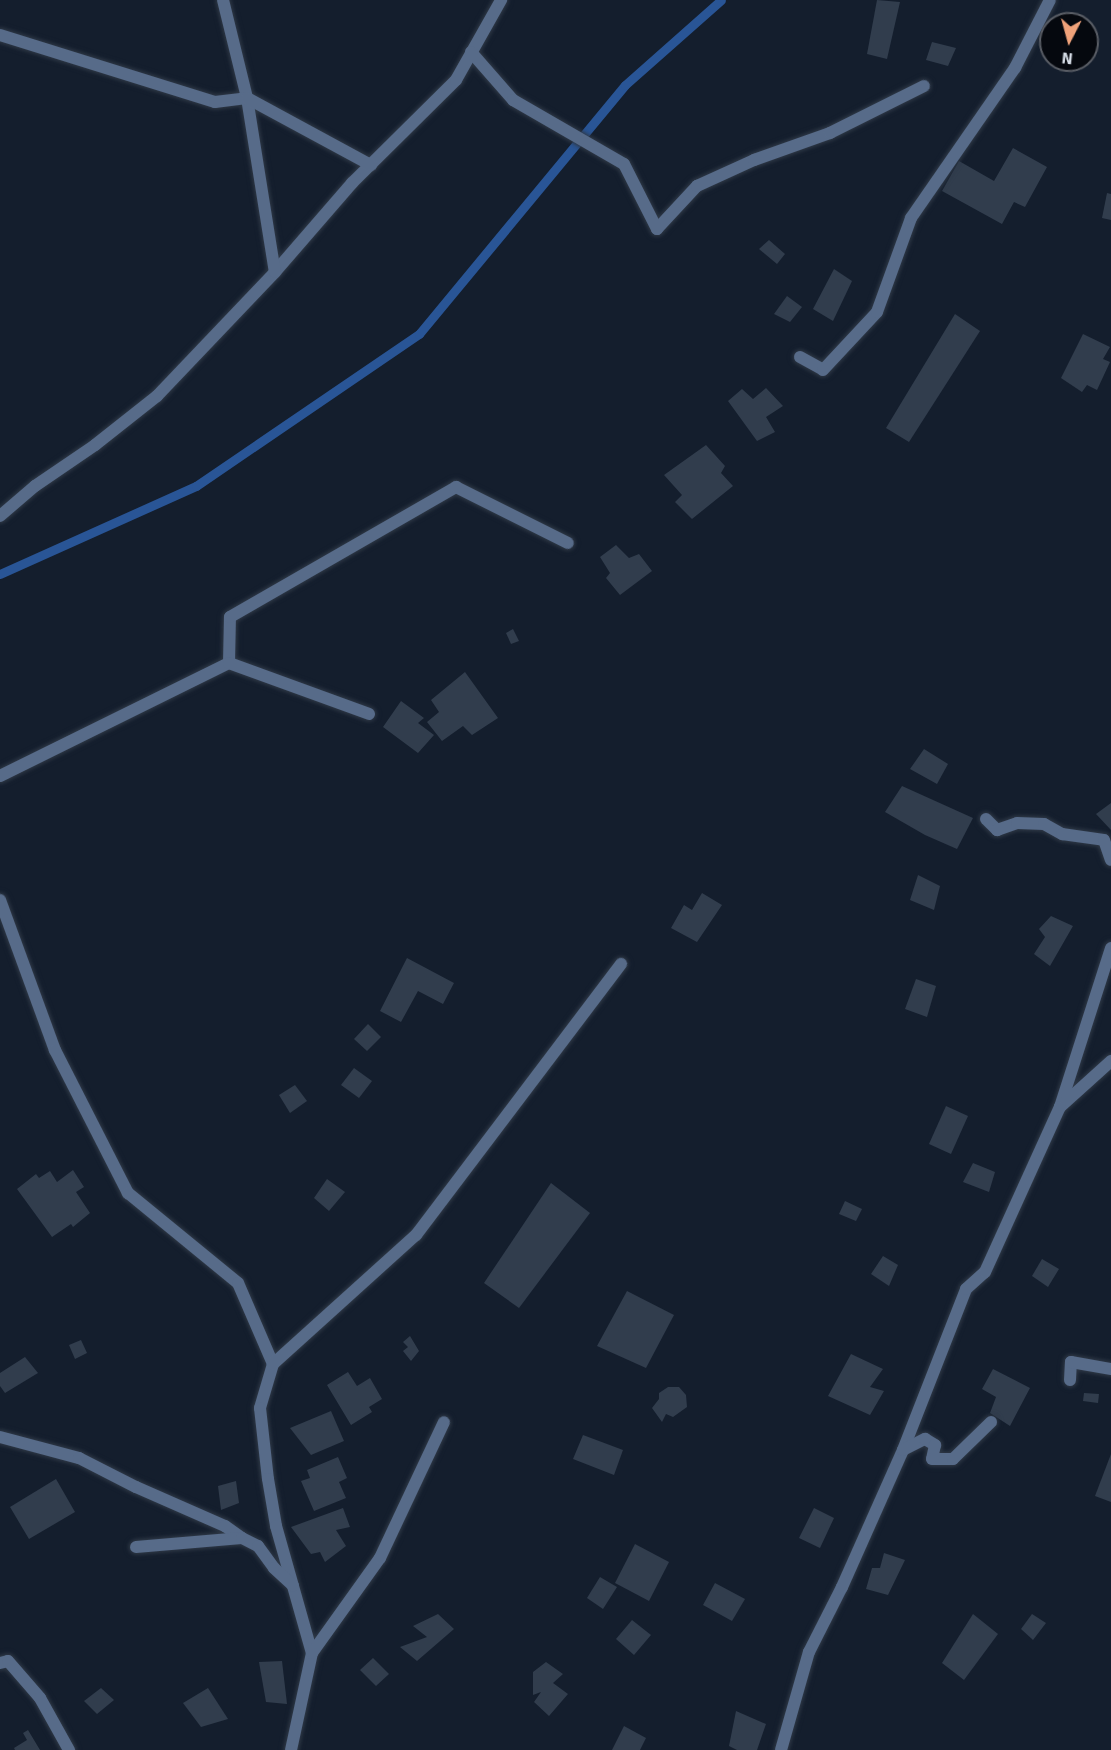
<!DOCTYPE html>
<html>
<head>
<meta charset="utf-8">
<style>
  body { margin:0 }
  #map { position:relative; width:1111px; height:1750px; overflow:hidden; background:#141e2d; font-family:Signika,sans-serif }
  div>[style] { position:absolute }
  .stream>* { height:9px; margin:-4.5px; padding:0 4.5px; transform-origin:4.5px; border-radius:4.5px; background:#295596 }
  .building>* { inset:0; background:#313d4d }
  .roads { filter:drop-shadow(0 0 2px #2f3947) drop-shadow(0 0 2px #2f3947) }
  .service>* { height:12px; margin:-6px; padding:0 6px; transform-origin:6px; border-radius:6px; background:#576b89 }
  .minor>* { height:12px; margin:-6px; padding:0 6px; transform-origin:6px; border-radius:6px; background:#576b89 }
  span { translate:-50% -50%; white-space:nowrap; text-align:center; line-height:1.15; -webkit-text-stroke:6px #05080e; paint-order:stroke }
  .north { position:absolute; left:1039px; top:12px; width:60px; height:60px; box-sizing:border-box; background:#05080e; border:2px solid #595d65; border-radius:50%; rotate:186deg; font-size:16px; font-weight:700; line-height:24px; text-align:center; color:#d6dde7 }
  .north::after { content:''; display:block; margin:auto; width:21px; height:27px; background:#f0a27a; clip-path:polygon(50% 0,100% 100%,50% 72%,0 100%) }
</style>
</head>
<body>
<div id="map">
  <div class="stream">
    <div style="left:0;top:574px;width:215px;rotate:-24.2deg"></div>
    <div style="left:196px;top:486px;width:270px;rotate:-34.3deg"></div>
    <div style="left:419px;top:334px;width:323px;rotate:-50.4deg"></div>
    <div style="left:625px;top:85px;width:128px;rotate:-41.5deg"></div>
  </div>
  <div class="building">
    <div style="clip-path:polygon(877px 0,900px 2px,887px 59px,867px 54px)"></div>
    <div style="clip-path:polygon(932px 42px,956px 48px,948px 66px,926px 60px)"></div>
    <div style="clip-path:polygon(1013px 148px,1047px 167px,1025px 207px,1014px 202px,1002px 224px,942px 191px,959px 161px,994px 181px)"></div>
    <div style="clip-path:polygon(1107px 193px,1111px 194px,1111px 220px,1102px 218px)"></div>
    <div style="clip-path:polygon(769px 240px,785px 254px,777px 264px,759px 249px)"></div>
    <div style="clip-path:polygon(834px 269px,852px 281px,833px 321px,813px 309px)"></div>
    <div style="clip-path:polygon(787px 296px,802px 307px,790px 322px,774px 314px)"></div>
    <div style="clip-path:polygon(955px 314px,980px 331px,909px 442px,886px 428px)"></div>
    <div style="clip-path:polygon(1083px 334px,1110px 347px,1103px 359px,1110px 362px,1097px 390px,1087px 385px,1082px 392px,1061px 378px)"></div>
    <div style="clip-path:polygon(766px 388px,783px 406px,766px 417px,775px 432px,757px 441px,728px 401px,742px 389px,753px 399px)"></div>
    <div style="clip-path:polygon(706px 445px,725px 466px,721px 473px,733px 486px,692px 519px,675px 502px,682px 495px,664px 475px)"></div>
    <div style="clip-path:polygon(616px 545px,629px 558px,639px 554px,652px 571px,620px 595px,606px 578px,610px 573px,600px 557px)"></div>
    <div style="clip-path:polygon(513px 629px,519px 641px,511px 644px,506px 633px)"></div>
    <div style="clip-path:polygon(465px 672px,498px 718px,472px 735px,463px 726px,442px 741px,427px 722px,439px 712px,431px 700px)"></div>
    <div style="clip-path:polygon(401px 701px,424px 718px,418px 723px,434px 735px,418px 753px,383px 727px)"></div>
    <div style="clip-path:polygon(924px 749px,948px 764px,937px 784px,910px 769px)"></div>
    <div style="clip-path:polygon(902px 786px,973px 818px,957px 849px,925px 835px,885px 812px)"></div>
    <div style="clip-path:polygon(1111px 803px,1111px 830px,1096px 814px)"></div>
    <div style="clip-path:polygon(918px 875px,940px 886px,934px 910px,910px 900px)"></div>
    <div style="clip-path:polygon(702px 893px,722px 905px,697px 942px,671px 928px,684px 905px,692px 910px)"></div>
    <div style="clip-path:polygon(1051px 916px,1073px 926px,1050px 966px,1034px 954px,1045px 937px,1039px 929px)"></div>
    <div style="clip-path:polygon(407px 958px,454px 983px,443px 1004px,418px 991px,401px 1022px,380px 1011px)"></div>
    <div style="clip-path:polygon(916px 979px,936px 986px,927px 1017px,905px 1009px)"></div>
    <div style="clip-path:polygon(368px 1024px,381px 1037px,367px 1051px,354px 1039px)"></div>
    <div style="clip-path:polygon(354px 1068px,372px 1081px,359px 1098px,341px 1085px)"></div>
    <div style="clip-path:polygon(295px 1085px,307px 1101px,290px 1113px,279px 1095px)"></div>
    <div style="clip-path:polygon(946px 1106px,968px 1116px,951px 1154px,929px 1144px)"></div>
    <div style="clip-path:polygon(973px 1163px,995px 1172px,989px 1192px,963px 1182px)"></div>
    <div style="clip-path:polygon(73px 1170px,84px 1187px,76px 1192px,90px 1213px,73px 1227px,71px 1224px,52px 1237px,17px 1189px,36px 1174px,39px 1178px,50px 1171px,57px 1182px)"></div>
    <div style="clip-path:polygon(327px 1179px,345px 1192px,329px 1211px,314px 1198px)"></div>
    <div style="clip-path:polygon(551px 1183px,590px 1213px,519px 1308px,484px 1283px)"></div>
    <div style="clip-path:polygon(845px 1201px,862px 1209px,856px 1221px,839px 1214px)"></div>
    <div style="clip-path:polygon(883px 1256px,898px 1265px,889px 1286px,871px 1274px)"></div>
    <div style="clip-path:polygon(1042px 1259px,1059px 1269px,1048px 1287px,1032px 1276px)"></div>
    <div style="clip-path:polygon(627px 1291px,674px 1315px,646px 1368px,597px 1346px)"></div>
    <div style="clip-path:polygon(410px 1336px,419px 1351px,411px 1361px,403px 1351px,408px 1347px,403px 1342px)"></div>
    <div style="clip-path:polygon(81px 1340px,87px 1353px,75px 1359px,69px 1345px)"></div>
    <div style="clip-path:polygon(851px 1354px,883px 1369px,870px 1387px,884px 1391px,870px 1415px,828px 1396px)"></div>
    <div style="clip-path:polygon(25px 1357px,38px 1373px,5px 1393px,0 1386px,0 1373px)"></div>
    <div style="clip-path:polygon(993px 1369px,1030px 1388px,1010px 1426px,990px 1413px,996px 1397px,982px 1389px)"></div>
    <div style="clip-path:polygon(348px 1372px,357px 1386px,370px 1378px,382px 1399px,369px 1407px,372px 1412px,351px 1425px,327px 1385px)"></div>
    <div style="clip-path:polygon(668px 1387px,679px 1387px,686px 1395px,687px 1407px,673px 1417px,666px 1414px,662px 1422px,652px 1408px,659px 1399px,659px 1393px)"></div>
    <div style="clip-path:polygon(1084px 1393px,1099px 1394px,1098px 1403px,1083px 1401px)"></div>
    <div style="clip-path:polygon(331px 1411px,344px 1441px,311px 1455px,290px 1428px)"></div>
    <div style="clip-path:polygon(583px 1435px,623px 1450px,614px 1475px,573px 1459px)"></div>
    <div style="clip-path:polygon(1111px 1454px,1111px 1502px,1095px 1496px)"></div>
    <div style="clip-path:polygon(338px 1457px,347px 1478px,339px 1482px,346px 1498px,314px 1511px,301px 1481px,310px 1478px,307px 1470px)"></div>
    <div style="clip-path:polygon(56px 1479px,75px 1512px,29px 1539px,10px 1507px)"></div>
    <div style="clip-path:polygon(236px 1481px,239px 1503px,221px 1510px,218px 1486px)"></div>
    <div style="clip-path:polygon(343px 1508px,350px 1527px,336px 1530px,346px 1546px,325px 1562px,320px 1552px,311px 1554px,291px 1527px)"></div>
    <div style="clip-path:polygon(814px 1508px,834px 1518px,820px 1548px,799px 1538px)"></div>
    <div style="clip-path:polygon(635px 1544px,669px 1562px,649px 1601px,615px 1583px)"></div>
    <div style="clip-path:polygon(884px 1553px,905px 1560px,888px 1595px,866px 1589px,872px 1568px,880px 1568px)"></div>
    <div style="clip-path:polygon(600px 1577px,617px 1587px,603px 1609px,587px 1598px)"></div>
    <div style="clip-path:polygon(715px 1583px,745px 1599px,732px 1621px,703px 1605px)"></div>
    <div style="clip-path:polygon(438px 1614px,454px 1629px,417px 1661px,400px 1647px,427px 1637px,413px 1626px)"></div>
    <div style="clip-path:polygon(973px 1614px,998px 1634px,964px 1680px,942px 1663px)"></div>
    <div style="clip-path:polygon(1032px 1614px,1046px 1623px,1033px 1640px,1021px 1629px)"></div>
    <div style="clip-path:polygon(632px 1620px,651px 1635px,634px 1655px,616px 1639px)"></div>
    <div style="clip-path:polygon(373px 1658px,389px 1674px,376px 1686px,360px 1670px)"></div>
    <div style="clip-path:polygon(282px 1661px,287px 1704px,266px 1702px,259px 1662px)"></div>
    <div style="clip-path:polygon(546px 1662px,563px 1674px,553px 1683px,568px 1694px,549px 1716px,534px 1702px,541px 1692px,533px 1695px,533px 1672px)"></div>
    <div style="clip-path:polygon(101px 1688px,114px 1700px,97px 1714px,84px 1701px)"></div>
    <div style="clip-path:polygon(208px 1688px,228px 1719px,201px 1727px,183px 1703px)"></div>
    <div style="clip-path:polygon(736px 1711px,766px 1724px,757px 1750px,737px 1750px,729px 1746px)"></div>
    <div style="clip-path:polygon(624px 1726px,646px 1738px,640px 1750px,612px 1750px)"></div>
    <div style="clip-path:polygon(28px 1730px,40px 1750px,15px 1750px,14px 1748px,27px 1740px,23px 1733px)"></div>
  </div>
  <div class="roads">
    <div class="service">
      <div style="left:0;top:516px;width:46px;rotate:-40.6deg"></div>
      <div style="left:35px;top:486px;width:73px;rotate:-34.3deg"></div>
      <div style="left:95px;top:445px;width:79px;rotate:-38.3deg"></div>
      <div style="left:157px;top:396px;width:171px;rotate:-46.4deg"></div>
      <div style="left:275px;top:272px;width:118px;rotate:-49.1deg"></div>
      <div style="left:352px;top:183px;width:146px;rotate:-44.7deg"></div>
      <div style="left:456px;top:80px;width:92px;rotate:-60.6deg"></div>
      <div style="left:0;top:900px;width:160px;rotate:69.9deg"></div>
      <div style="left:55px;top:1050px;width:161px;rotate:63deg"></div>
      <div style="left:128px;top:1193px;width:142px;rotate:39.3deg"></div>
      <div style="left:238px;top:1283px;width:88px;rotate:66.6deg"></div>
      <div style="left:273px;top:1364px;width:46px;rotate:106.5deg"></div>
      <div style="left:260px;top:1408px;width:71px;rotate:83.6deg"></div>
      <div style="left:268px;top:1479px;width:48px;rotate:80.3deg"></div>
      <div style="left:276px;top:1526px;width:132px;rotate:74.2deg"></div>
      <div style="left:781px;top:1750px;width:102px;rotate:-74.1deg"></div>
      <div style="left:809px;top:1652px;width:73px;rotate:-63.1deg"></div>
      <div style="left:842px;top:1587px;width:150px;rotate:-66deg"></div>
    </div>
    <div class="minor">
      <div style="left:223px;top:0;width:101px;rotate:76.2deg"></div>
      <div style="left:247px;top:98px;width:176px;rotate:80.9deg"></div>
      <div style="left:0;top:35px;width:225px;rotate:17.3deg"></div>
      <div style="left:215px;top:102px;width:32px;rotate:-7deg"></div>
      <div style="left:247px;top:98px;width:141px;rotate:28.4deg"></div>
      <div style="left:471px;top:52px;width:64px;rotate:48.8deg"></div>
      <div style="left:513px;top:100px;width:128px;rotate:30deg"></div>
      <div style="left:624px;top:164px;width:73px;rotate:63.1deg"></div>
      <div style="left:657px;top:229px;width:59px;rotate:-47.1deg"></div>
      <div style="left:697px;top:186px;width:63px;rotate:-24.5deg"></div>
      <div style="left:754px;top:160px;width:81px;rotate:-19.6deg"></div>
      <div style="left:830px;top:133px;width:105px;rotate:-26.6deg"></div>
      <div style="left:800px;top:357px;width:26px;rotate:29deg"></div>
      <div style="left:823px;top:370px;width:79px;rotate:-47deg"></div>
      <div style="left:877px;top:312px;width:100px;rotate:-70.1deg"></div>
      <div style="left:911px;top:218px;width:183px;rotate:-55.3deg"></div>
      <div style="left:1015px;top:68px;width:76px;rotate:-62.8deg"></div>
      <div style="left:229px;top:663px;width:46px;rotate:-88.8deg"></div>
      <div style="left:230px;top:617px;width:261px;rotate:-29.9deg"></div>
      <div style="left:456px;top:487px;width:125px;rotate:26.6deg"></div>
      <div style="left:0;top:776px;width:255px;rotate:-26.3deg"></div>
      <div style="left:229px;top:663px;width:149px;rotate:20deg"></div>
      <div style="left:986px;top:819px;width:16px;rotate:45deg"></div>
      <div style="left:997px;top:830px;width:21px;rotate:-19deg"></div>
      <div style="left:1017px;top:823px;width:27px;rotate:2deg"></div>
      <div style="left:1044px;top:824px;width:21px;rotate:29deg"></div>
      <div style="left:1062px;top:834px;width:42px;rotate:8.1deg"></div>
      <div style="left:1104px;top:840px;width:21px;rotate:71deg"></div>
      <div style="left:1111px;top:948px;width:167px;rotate:107.8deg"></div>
      <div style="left:1060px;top:1107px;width:69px;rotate:-42deg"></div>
      <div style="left:273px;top:1364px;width:193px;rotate:-42.1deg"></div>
      <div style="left:416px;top:1235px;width:340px;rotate:-52.9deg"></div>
      <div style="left:1070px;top:1380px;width:18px;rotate:-87deg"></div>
      <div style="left:1071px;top:1362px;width:41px;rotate:9.9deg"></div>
      <div style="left:0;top:1437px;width:82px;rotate:14.9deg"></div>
      <div style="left:79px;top:1458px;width:64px;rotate:27deg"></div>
      <div style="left:136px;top:1487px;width:97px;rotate:23.7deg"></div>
      <div style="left:225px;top:1526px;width:21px;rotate:35deg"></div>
      <div style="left:903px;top:1450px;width:173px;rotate:-68.6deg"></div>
      <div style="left:966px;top:1289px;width:25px;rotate:-42deg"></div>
      <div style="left:985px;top:1272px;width:181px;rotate:-65.6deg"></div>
      <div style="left:903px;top:1450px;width:25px;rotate:-27deg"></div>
      <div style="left:925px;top:1439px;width:12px;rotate:31deg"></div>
      <div style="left:935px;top:1445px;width:14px;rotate:102deg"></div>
      <div style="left:932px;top:1459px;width:21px"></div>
      <div style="left:953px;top:1459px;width:53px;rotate:-44.2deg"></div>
      <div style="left:136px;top:1547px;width:106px;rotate:-4.9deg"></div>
      <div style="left:242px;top:1538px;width:18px;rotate:27deg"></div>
      <div style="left:258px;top:1546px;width:27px;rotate:54deg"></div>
      <div style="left:274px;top:1568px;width:26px;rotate:43deg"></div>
      <div style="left:0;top:1663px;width:8px;rotate:-14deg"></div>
      <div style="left:8px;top:1661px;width:49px;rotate:49.1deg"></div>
      <div style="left:40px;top:1698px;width:60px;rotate:60.9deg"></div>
      <div style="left:291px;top:1750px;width:99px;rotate:-77.8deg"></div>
      <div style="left:312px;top:1653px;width:117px;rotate:-54.4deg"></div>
      <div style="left:380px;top:1558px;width:150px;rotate:-64.8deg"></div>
    </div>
  </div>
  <div class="north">N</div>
</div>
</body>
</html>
